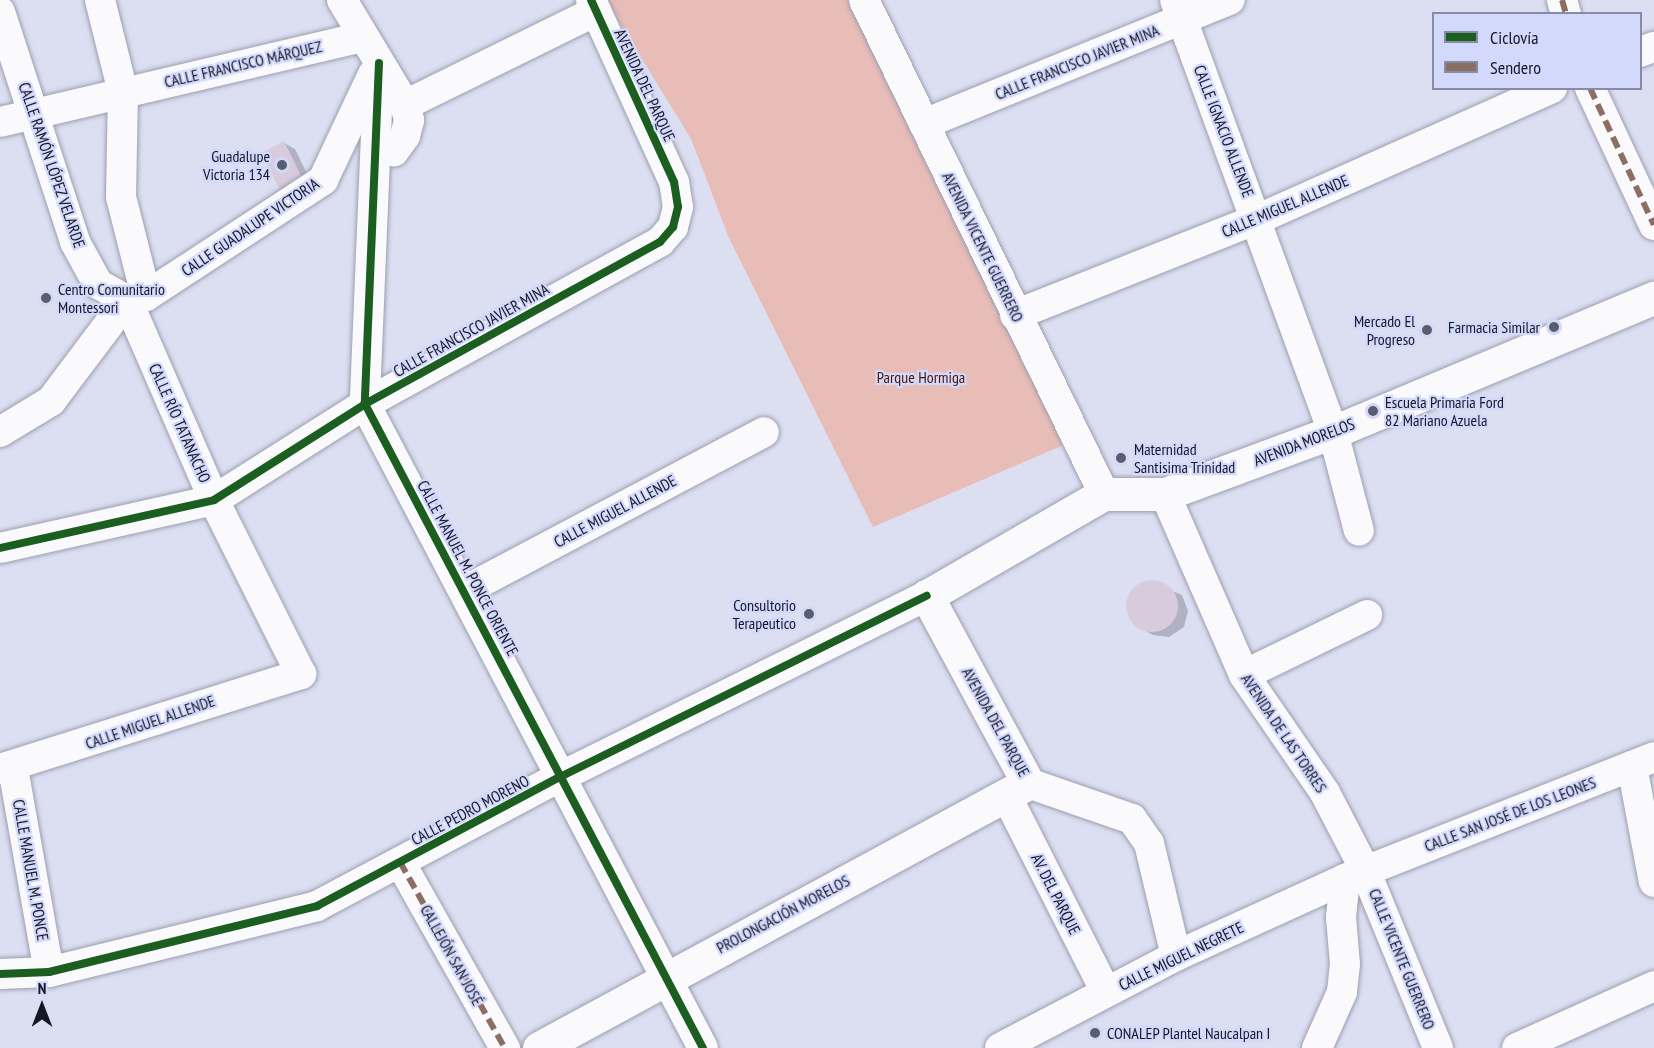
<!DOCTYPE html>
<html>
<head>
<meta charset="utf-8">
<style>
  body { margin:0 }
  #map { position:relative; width:1654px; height:1048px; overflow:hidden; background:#dcdff2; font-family:"PT Sans Narrow",sans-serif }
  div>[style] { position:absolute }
  .green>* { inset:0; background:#e8bcb7 }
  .shadow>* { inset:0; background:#0003 }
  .building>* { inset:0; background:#d8cbde }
  .round { border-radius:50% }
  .roads { filter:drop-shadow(0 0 2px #9c9fae) drop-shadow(0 0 2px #9c9fae) }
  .street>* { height:30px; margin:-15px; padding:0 15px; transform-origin:15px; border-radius:15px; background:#fafafd }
  .secondary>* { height:33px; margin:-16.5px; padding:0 16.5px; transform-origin:16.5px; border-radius:16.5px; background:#fafafd }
  .quiet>* { height:6px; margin-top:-3px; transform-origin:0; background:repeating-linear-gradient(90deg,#8d6e63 0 12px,transparent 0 18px) }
  .cycleway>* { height:8px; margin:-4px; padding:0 4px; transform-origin:4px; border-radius:4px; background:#1b5e20 }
  .dots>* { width:16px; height:16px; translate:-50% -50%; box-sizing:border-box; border:3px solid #d3d9fb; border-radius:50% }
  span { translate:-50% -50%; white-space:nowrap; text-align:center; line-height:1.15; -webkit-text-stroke:4.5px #d3d9fb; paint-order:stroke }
  .street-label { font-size:16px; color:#141725 }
  .poi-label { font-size:16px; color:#141725 }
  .right { translate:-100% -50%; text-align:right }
  .left { translate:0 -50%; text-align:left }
  .park-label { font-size:16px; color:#4c1505 }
  .legend { position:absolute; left:1432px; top:12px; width:210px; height:78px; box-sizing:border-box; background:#d3d9fb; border:2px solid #878ba5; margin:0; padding:8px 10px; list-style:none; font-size:18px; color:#141725 }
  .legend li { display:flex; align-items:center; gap:12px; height:30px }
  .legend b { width:30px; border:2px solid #878ba5 }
  .north { position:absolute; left:12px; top:976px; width:60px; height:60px; -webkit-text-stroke:4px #d3d9fb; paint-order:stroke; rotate:0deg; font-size:16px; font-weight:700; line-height:24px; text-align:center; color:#141725 }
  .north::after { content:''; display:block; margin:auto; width:21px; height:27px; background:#141725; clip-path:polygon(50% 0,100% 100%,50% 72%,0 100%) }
</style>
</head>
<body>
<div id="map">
  <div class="green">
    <div style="clip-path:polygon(606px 0,855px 0,1075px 440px,873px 527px,729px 238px,691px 139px)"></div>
  </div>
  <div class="shadow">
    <div style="clip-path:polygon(284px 143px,295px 149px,312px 184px,291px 194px,280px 188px)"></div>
    <div style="clip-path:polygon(1147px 581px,1182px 595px,1188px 611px,1184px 627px,1169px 637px,1153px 635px,1142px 629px,1127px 611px,1129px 596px)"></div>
  </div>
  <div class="building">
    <div style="clip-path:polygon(284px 141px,302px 178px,279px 189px,261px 153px)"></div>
    <div class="round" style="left:1126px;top:580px;width:52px;height:52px"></div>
  </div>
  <div class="roads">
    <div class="street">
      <div style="left:100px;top:0;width:95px;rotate:76deg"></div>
      <div style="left:123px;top:92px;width:105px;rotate:91.1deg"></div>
      <div style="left:121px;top:197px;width:102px;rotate:75.8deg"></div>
      <div style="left:342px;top:0;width:122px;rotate:59deg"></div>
      <div style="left:405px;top:105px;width:16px;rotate:75deg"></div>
      <div style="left:409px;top:120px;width:16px;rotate:104deg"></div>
      <div style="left:405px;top:136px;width:19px;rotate:126deg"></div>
      <div style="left:864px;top:0;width:549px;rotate:64.09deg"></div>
      <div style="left:1175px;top:0;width:460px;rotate:69.9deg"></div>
      <div style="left:1333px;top:432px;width:102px;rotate:75.3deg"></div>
      <div style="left:1562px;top:0;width:15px;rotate:74deg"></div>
      <div style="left:0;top:12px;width:242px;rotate:71.9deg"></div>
      <div style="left:75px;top:242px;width:48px;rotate:61.3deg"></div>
      <div style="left:98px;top:284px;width:33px;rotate:29deg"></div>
      <div style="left:1640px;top:52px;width:15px;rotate:-20deg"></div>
      <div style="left:379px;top:63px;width:341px;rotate:92.4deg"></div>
      <div style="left:365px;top:404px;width:727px;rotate:62.31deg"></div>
      <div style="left:1590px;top:88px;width:151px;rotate:65deg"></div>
      <div style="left:405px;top:105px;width:213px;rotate:-26.2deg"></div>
      <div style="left:0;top:122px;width:372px;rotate:-13.2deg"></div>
      <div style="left:924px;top:124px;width:330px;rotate:-22.1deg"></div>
      <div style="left:127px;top:300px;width:19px;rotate:-12deg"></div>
      <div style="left:146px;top:296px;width:212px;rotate:-33.2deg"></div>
      <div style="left:323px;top:180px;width:117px;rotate:-64.7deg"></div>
      <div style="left:1015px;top:315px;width:261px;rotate:-21.6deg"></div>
      <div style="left:1258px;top:219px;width:322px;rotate:-24deg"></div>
      <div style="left:0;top:432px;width:60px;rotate:-31.3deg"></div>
      <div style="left:51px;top:401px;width:126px;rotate:-53deg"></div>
      <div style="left:1165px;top:494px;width:197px;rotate:66.4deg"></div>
      <div style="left:1244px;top:675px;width:143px;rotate:55.5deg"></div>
      <div style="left:1325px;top:793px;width:87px;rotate:62.5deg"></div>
      <div style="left:1365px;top:870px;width:192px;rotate:67.7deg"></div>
      <div style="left:0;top:548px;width:219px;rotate:-12.6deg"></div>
      <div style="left:214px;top:500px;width:179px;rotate:-32.4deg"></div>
      <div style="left:365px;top:404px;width:337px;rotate:-28.8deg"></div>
      <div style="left:660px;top:242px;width:20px;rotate:-49deg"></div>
      <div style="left:673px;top:227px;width:21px;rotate:-76deg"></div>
      <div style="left:678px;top:207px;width:25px;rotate:-99deg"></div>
      <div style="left:674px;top:182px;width:200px;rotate:-114.5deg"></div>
      <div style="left:466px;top:590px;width:337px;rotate:-27.9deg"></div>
      <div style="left:1244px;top:675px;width:137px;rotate:-26deg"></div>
      <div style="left:1632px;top:766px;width:118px;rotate:79.3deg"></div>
      <div style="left:13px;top:768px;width:207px;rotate:80deg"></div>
      <div style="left:0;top:769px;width:316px;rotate:-17.5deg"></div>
      <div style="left:301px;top:674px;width:195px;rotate:-116.6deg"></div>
      <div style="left:214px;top:500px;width:218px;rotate:-113.5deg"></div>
      <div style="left:1028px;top:783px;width:110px;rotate:19.1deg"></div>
      <div style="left:1132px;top:819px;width:29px;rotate:55deg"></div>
      <div style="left:1149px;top:843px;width:116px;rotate:76.6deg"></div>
      <div style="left:1006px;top:795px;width:221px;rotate:63.1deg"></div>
      <div style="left:400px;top:862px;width:214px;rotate:60.6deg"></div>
      <div style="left:0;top:974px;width:49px;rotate:-2.3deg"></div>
      <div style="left:49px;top:972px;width:276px;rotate:-13.8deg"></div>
      <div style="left:317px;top:906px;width:275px;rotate:-28deg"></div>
      <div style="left:560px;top:777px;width:409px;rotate:-26.3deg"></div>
      <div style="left:1000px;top:1048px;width:199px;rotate:-27.6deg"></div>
      <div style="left:1176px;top:956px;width:186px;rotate:-24.5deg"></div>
      <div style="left:1345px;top:879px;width:332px;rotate:-21.5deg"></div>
      <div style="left:1317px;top:1048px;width:61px;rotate:-65.9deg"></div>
      <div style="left:1342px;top:992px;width:28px;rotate:-84deg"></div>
      <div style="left:1345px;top:964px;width:47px;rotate:-94.9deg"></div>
      <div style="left:1341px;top:917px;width:38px;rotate:-84deg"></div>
      <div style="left:1517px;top:1048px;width:150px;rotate:-24.3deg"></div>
    </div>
    <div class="secondary">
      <div style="left:539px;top:1048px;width:556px;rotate:-28.45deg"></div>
      <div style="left:1028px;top:783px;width:213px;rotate:-118.4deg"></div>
      <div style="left:927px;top:596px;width:204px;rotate:-30deg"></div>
      <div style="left:1104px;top:494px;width:61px"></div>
      <div style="left:1165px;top:494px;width:179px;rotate:-20.3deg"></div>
      <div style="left:1333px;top:432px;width:348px;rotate:-22.7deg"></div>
    </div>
  </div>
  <div class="quiet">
    <div style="left:1562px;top:0;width:15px;rotate:74deg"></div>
    <div style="left:1590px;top:88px;width:151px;rotate:65deg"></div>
    <div style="left:400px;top:862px;width:214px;rotate:60.6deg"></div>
  </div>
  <div class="cycleway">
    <div style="left:379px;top:63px;width:341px;rotate:92.4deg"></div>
    <div style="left:365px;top:404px;width:727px;rotate:62.31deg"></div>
    <div style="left:0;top:548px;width:219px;rotate:-12.6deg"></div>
    <div style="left:214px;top:500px;width:179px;rotate:-32.4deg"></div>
    <div style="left:365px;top:404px;width:337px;rotate:-28.8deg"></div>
    <div style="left:660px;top:242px;width:20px;rotate:-49deg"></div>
    <div style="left:673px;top:227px;width:21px;rotate:-76deg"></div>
    <div style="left:678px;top:207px;width:25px;rotate:-99deg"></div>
    <div style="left:674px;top:182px;width:200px;rotate:-114.5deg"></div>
    <div style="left:0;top:974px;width:49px;rotate:-2.3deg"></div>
    <div style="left:49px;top:972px;width:276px;rotate:-13.8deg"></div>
    <div style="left:317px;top:906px;width:275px;rotate:-28deg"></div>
    <div style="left:560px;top:777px;width:409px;rotate:-26.3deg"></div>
  </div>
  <div class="dots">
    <div style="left:282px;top:165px;background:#5a5d6d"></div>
    <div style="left:46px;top:298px;background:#5a5d6d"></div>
    <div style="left:1554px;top:327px;background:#5a5d6d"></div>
    <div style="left:1427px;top:330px;background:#5a5d6d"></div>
    <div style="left:1373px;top:411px;background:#5a5d6d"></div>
    <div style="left:1121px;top:458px;background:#5a5d6d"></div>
    <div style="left:809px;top:614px;background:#5a5d6d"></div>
    <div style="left:1095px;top:1033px;background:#5a5d6d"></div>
  </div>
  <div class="street-label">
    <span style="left:1077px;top:62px;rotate:-22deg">CALLE FRANCISCO JAVIER MINA</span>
    <span style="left:243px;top:64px;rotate:-13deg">CALLE FRANCISCO MÁRQUEZ</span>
    <span style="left:645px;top:85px;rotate:65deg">AVENIDA DEL PARQUE</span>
    <span style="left:1224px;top:131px;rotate:69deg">CALLE IGNACIO ALLENDE</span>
    <span style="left:52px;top:165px;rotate:71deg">CALLE RAMÓN LÓPEZ VELARDE</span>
    <span style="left:1285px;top:206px;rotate:-23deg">CALLE MIGUEL ALLENDE</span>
    <span style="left:250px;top:227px;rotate:-34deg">CALLE GUADALUPE VICTORIA</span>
    <span style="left:983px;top:247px;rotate:64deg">AVENIDA VICENTE GUERRERO</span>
    <span style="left:471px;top:330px;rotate:-29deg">CALLE FRANCISCO JAVIER MINA</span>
    <span style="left:180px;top:423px;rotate:66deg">CALLE RÍO TATANACHO</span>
    <span style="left:1304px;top:442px;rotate:-21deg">AVENIDA MORELOS</span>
    <span style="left:615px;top:511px;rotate:-28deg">CALLE MIGUEL ALLENDE</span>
    <span style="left:468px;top:568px;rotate:62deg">CALLE MANUEL M. PONCE ORIENTE</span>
    <span style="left:150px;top:722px;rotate:-19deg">CALLE MIGUEL ALLENDE</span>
    <span style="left:996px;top:722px;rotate:61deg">AVENIDA DEL PARQUE</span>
    <span style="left:1284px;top:733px;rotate:56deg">AVENIDA DE LAS TORRES</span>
    <span style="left:470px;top:810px;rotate:-28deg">CALLE PEDRO MORENO</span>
    <span style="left:1510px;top:814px;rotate:-21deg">CALLE SAN JOSÉ DE LOS LEONES</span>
    <span style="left:31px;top:870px;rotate:80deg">CALLE MANUEL M. PONCE</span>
    <span style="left:1056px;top:894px;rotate:63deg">AV. DEL PARQUE</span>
    <span style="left:783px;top:914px;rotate:-28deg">PROLONGACIÓN MORELOS</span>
    <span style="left:452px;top:955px;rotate:61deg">CALLEJÓN SAN JOSÉ</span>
    <span style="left:1181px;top:956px;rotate:-26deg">CALLE MIGUEL NEGRETE</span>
    <span style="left:1402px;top:959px;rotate:68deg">CALLE VICENTE GUERRERO</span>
  </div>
  <div class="poi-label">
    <span class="right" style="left:270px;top:165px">Guadalupe<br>Victoria 134</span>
    <span class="left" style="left:58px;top:298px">Centro Comunitario<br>Montessori</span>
    <span class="right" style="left:1415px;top:330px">Mercado El<br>Progreso</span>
    <span class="right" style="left:1540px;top:327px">Farmacia Similar</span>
    <span class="left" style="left:1385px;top:411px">Escuela Primaria Ford<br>82 Mariano Azuela</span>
    <span class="left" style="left:1134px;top:458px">Maternidad<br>Santisima Trinidad</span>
    <span class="right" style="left:796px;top:614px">Consultorio<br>Terapeutico</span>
    <span class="left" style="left:1107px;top:1033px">CONALEP Plantel Naucalpan I</span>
  </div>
  <div class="park-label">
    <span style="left:921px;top:377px">Parque Hormiga</span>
  </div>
  <ul class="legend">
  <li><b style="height:8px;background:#1b5e20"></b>Ciclovía</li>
  <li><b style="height:8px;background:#8d6e63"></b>Sendero</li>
  </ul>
  <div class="north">N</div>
</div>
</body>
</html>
